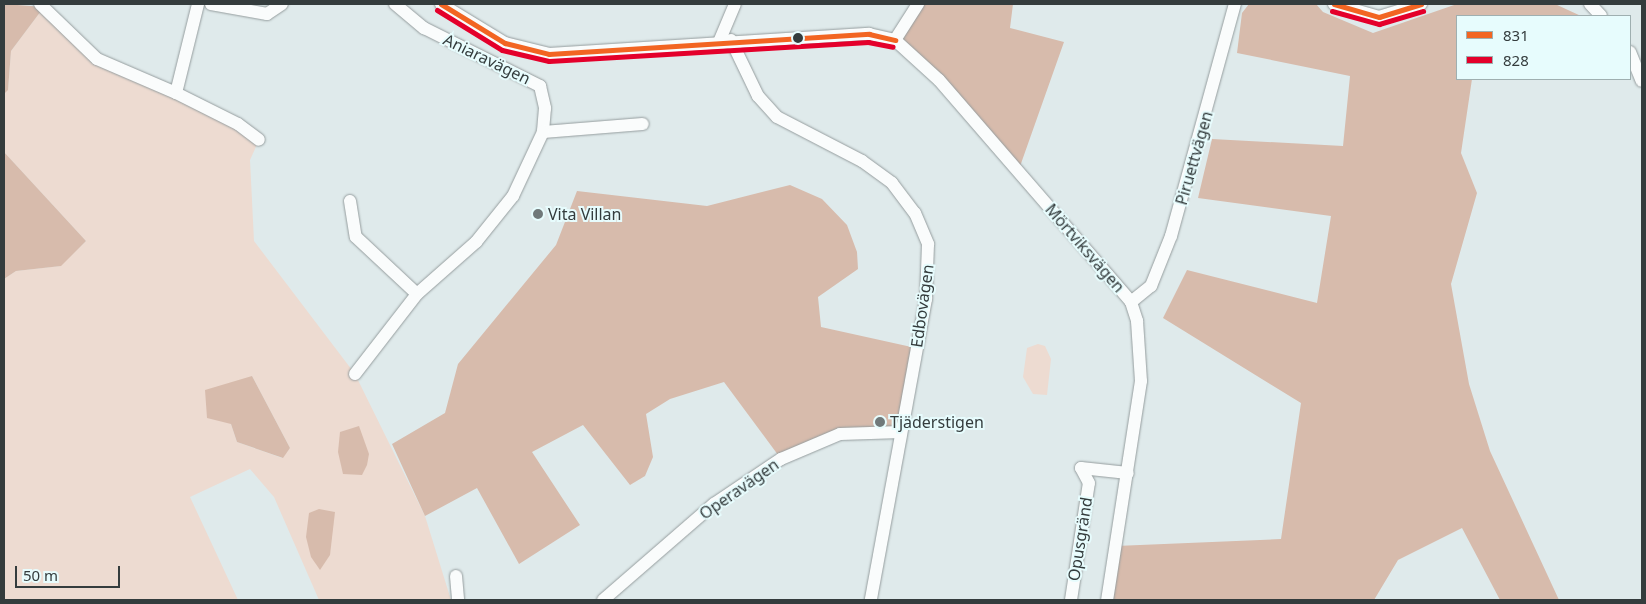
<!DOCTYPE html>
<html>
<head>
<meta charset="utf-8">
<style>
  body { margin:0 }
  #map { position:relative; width:1646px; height:604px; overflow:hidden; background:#dfeaeb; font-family:"Noto Sans",sans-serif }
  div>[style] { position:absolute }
  .green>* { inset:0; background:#eddbd1 }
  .forest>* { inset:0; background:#d7bbac }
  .roads { filter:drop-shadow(0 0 1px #959d9e) drop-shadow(0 0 1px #959d9e) }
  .street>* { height:12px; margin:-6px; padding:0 6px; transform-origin:6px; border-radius:6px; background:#fafcfc }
  .bus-1>* { height:5px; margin:-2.5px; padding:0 2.5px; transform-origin:2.5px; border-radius:2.5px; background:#f26522 }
  .bus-2>* { height:5px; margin:-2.5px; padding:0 2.5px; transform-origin:2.5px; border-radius:2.5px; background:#e4002b }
  .dots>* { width:14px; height:14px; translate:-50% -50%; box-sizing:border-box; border:2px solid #e7fcfd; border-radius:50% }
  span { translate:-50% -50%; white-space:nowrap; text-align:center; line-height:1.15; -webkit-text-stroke:4px #e7fcfd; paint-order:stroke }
  .street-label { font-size:16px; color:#343c3d }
  .poi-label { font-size:16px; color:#343c3d }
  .left { translate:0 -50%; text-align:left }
  .frame { position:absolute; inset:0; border:5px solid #343c3d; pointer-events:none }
  .legend { position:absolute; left:1456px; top:15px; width:175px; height:65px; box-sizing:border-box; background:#e7fcfd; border:1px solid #9fafb0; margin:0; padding:6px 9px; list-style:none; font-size:15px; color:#343c3d }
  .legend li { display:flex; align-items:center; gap:10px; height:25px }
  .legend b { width:25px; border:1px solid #9fafb0 }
  .scale { position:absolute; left:15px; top:566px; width:105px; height:22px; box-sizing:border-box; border:2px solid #343c3d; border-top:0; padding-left:6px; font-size:15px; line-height:18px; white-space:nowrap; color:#343c3d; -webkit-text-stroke:4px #e7fcfd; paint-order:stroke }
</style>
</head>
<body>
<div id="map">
  <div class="green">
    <div style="clip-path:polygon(evenodd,44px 7px,85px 50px,259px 140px,250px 160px,254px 241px,355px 374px,425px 516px,451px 600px,319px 600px,274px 497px,250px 469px,190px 497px,238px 600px,4px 600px,4px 279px,16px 271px,60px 266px,86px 241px,4px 152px,4px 94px,8px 89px,11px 51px,44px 7px,252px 376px,290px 448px,282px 458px,237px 442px,231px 424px,252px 376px)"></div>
    <div style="clip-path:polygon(1038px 344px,1045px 346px,1051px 359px,1047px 395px,1033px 394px,1023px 377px,1027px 348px)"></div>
  </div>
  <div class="forest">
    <div style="clip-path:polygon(4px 4px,44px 7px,11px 51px,8px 90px,4px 94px)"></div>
    <div style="clip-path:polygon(918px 4px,1013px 4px,1010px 28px,1064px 42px,1018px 172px,895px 40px)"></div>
    <div style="clip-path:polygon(1249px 4px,1316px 4px,1323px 12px,1373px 33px,1457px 4px,1555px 4px,1581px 16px,1457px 16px,1457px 79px,1472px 79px,1461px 153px,1477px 193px,1451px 284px,1469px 384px,1490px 451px,1559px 600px,1500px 600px,1462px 528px,1398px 560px,1374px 600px,1107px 600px,1116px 546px,1281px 539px,1301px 403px,1163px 318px,1187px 270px,1317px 303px,1331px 216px,1198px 198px,1212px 139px,1343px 146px,1350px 76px,1237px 53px,1242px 13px)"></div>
    <div style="clip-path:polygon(4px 152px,86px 241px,61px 266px,16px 271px,4px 279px)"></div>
    <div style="clip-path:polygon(790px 185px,822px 199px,847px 225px,857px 252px,858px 269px,818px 297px,821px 327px,916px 348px,901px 432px,865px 430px,781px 459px,724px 382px,670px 399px,646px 414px,653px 457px,645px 476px,630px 485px,583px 425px,532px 452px,580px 525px,519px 564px,477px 488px,425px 516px,392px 444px,445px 413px,458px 364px,556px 245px,577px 191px,707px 206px)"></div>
    <div style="clip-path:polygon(252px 376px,290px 448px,283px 458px,237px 442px,231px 424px,207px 418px,205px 390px)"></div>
    <div style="clip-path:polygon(359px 426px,369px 454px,367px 465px,362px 475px,343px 474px,338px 452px,340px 432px)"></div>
    <div style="clip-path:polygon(319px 509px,335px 512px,330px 555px,320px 570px,311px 557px,306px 537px,309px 513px)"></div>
  </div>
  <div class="roads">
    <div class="street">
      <div style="left:40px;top:4px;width:79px;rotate:44deg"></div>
      <div style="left:97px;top:59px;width:86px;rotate:23.3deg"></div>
      <div style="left:176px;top:93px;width:92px;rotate:-76.1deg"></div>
      <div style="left:211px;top:4px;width:57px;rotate:10.1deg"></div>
      <div style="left:267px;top:14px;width:18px;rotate:-34deg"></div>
      <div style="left:395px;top:4px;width:38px;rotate:40deg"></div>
      <div style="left:424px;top:28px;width:130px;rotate:26.6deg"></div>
      <div style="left:540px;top:86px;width:23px;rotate:77deg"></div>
      <div style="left:545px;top:108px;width:24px;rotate:95deg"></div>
      <div style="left:543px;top:132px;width:100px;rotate:-4.6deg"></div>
      <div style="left:441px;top:4px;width:75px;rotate:31.4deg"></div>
      <div style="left:505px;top:43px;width:45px;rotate:14deg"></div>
      <div style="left:549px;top:54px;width:321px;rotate:-3.6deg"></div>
      <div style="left:869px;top:34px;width:27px;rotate:13deg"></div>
      <div style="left:895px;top:40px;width:59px;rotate:42.3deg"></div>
      <div style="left:939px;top:80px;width:294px;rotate:49.1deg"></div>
      <div style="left:1131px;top:302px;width:20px;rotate:72deg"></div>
      <div style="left:1137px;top:321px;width:60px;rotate:86.2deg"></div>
      <div style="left:1141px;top:381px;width:222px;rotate:98.8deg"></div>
      <div style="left:1334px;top:4px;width:47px;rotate:16.1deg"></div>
      <div style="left:1379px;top:17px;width:44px;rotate:-17.2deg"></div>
      <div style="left:1590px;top:4px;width:16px;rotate:47deg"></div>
      <div style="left:731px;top:40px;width:62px;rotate:64.3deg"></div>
      <div style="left:758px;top:96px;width:28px;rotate:48deg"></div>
      <div style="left:777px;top:117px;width:96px;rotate:27.4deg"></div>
      <div style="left:862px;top:161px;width:37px;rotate:36deg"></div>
      <div style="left:892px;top:183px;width:38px;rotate:53deg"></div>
      <div style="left:915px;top:213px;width:34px;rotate:67deg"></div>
      <div style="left:928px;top:244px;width:55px;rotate:92.1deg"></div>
      <div style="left:926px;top:299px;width:306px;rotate:100.4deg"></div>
      <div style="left:895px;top:40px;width:43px;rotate:-57.4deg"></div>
      <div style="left:719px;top:42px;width:41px;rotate:-67.2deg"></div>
      <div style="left:1630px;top:52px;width:31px;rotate:68deg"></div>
      <div style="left:176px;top:93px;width:69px;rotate:26.6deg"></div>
      <div style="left:238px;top:124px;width:26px;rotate:37deg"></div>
      <div style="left:350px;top:201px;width:36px;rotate:81deg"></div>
      <div style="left:356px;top:237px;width:83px;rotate:43.1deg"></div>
      <div style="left:417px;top:294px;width:79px;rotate:-41.4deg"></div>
      <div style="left:476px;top:242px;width:59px;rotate:-51.2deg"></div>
      <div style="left:513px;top:196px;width:71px;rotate:-64.9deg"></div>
      <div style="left:1131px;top:302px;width:26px;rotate:-39deg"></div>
      <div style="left:1151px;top:286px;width:54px;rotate:-68.2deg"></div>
      <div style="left:1171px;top:236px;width:241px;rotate:-74.6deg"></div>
      <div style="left:355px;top:374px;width:101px;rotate:-52.2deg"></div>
      <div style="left:456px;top:576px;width:24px;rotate:85deg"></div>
      <div style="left:603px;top:600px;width:147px;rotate:-40.9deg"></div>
      <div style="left:714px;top:504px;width:81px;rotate:-33.9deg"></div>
      <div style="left:781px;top:459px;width:64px;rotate:-23deg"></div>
      <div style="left:840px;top:434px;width:61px;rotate:-1.9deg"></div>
      <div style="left:1071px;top:600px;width:118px;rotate:-81.3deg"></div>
      <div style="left:1089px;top:483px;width:17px;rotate:-118deg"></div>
      <div style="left:1081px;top:468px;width:47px;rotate:6.1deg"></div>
    </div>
  </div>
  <div class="bus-1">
    <div style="left:441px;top:4px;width:75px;rotate:31.4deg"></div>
    <div style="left:505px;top:43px;width:45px;rotate:14deg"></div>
    <div style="left:549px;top:54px;width:321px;rotate:-3.6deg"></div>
    <div style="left:869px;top:34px;width:27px;rotate:13deg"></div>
    <div style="left:1334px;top:4px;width:47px;rotate:16.1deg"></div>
    <div style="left:1379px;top:17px;width:44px;rotate:-17.2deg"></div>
  </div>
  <div class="bus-2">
    <div style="left:437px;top:10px;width:76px;rotate:31.6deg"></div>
    <div style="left:502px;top:50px;width:48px;rotate:13.2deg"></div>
    <div style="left:549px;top:61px;width:320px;rotate:-3.4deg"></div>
    <div style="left:868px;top:42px;width:25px;rotate:11deg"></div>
    <div style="left:1332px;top:11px;width:49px;rotate:15.5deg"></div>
    <div style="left:1379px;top:24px;width:46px;rotate:-16.5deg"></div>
  </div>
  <div class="dots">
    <div style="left:798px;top:38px;background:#343c3d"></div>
    <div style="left:538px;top:214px;background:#70797a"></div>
    <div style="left:880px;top:422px;background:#70797a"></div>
  </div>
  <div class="street-label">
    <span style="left:487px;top:59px;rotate:26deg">Aniaravägen</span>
    <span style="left:1194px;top:158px;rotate:-74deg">Piruettvägen</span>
    <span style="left:1085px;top:248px;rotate:49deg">Mörtviksvägen</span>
    <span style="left:922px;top:306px;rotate:-82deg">Edbovägen</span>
    <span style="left:739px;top:489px;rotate:-35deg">Operavägen</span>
    <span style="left:1080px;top:539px;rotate:-81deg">Opusgränd</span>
  </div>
  <div class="poi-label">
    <span class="left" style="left:548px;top:214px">Vita Villan</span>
    <span class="left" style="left:890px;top:422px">Tjäderstigen</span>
  </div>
  <div class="frame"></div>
  <ul class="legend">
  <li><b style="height:6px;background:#f26522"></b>831</li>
  <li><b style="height:6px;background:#e4002b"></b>828</li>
  </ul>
  <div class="scale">50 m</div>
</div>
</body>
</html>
